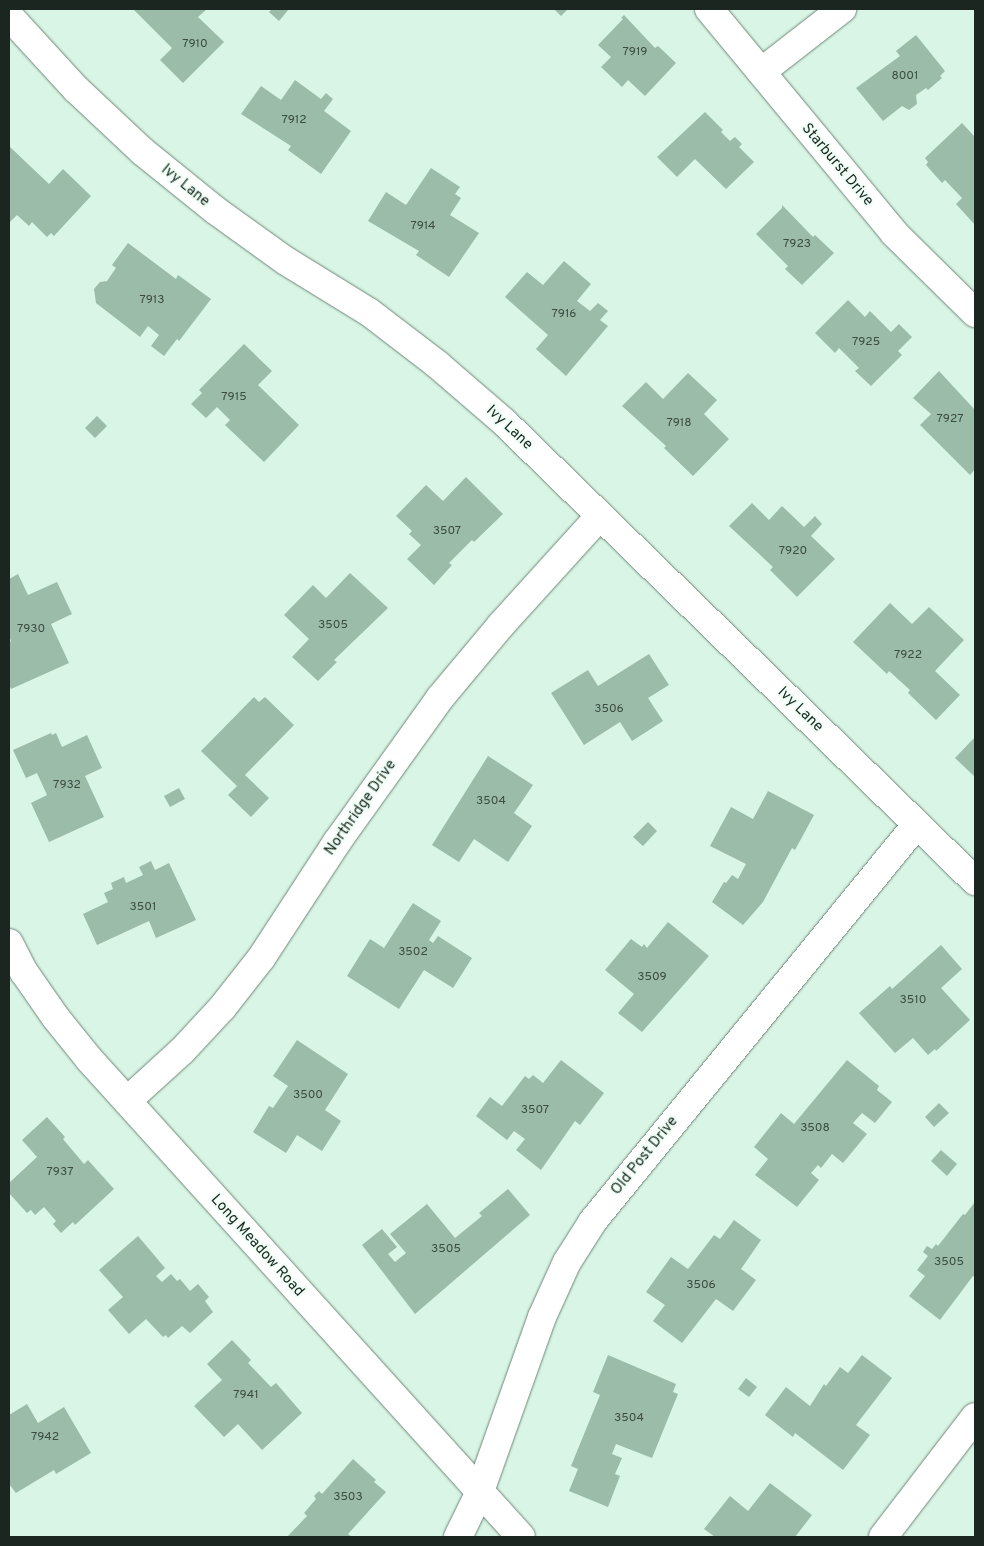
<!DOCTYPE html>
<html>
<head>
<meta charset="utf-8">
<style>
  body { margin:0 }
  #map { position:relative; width:984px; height:1546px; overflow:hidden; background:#d9f5e5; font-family:Overpass,sans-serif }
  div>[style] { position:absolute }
  .building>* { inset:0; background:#9abca9 }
  .roads { filter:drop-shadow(0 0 1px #6e8779) drop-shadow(0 0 1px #6e8779) }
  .minor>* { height:28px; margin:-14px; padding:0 14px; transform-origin:14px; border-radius:14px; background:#fff }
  span { translate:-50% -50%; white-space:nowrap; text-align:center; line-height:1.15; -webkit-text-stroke:4px #eefff5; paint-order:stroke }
  .number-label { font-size:12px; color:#3c4c42 }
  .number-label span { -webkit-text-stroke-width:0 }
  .street-label { font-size:15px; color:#1c2620 }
  .frame { position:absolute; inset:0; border:10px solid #1c2620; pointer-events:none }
</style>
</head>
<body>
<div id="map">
  <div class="building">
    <div style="clip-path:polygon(133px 9px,207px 9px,198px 17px,224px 42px,183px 83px,160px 60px,172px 48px)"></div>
    <div style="clip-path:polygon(272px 9px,289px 9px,279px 21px,269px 12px)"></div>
    <div style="clip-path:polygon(554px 9px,568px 9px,561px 16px)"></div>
    <div style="clip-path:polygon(624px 15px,655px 48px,658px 46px,676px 63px,645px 96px,628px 80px,622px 87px,601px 67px,611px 57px,598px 45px,623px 19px,621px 18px)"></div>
    <div style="clip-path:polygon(916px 35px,945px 71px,940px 76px,942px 78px,928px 90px,926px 88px,916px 95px,917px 104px,909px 110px,902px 106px,883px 121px,856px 88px,900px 56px,896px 51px)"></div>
    <div style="clip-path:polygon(295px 80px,321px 99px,326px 93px,333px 99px,324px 111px,351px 131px,321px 174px,288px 150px,291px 146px,241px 114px,261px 86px,281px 100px)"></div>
    <div style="clip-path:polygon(705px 112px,723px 130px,721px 132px,730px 141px,735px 137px,742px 144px,739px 147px,754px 162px,726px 189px,695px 159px,677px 177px,657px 157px)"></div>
    <div style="clip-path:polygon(962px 123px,975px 137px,975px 225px,956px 204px,962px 198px,945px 180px,942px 183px,926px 165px,928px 162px,925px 158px)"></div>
    <div style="clip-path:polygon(9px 146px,49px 184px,63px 169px,91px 196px,54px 236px,51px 233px,47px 237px,32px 222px,29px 226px,17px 215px,9px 223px)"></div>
    <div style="clip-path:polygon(431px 168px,460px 187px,455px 194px,461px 198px,450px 215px,479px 233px,449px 277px,416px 255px,419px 251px,368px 221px,386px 192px,406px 205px)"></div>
    <div style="clip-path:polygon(782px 205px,813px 237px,815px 235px,834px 253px,802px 285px,785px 269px,788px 266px,756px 234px,782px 208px)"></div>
    <div style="clip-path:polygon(128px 243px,176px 279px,178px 275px,211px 299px,179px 341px,177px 339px,164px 356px,151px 346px,159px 335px,148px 326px,140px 337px,96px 303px,94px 289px,100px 282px,107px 281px,116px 268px,112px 265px)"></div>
    <div style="clip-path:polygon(564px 261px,591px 284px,577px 301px,590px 311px,598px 303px,608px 311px,600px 320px,608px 326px,566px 376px,536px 349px,548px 335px,505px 297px,527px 272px,543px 285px)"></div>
    <div style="clip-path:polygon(848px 300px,865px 317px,870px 311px,891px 332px,899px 324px,912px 337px,898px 351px,902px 355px,871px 386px,855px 371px,859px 368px,839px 348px,835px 353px,815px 333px)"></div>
    <div style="clip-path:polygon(244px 344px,272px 371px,258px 385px,299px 425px,264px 462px,225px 425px,230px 420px,217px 407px,206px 418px,191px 404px,202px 393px,199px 390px)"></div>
    <div style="clip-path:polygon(939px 371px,975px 410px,975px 469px,970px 475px,920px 425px,931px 414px,913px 398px)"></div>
    <div style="clip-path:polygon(688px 373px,717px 400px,704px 414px,729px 439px,693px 476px,664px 448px,666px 446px,622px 406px,646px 382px,663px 399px)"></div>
    <div style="clip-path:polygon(97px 416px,107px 426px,95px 438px,85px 428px)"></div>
    <div style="clip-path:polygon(466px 477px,503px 514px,474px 542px,472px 540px,449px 563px,452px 565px,434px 585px,407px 559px,421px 545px,409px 534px,412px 531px,396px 516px,426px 485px,443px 501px)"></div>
    <div style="clip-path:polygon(752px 503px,769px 520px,782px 506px,804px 527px,815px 516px,822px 524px,811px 536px,835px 559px,797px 597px,770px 570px,773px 567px,729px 526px)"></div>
    <div style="clip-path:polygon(350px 573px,388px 608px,334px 660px,337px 662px,318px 681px,292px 657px,309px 639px,284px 615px,313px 585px,326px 598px)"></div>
    <div style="clip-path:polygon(18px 574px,28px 595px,57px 582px,72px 614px,51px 624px,69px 663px,11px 689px,9px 684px,9px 643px,11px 641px,9px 636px,9px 579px)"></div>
    <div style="clip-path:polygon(890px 603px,912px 624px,929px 607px,964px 640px,935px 671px,960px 695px,936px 720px,908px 693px,910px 690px,889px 671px,887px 674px,853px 642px)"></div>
    <div style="clip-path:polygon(649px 654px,669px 685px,648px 698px,663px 721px,632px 741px,620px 722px,584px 745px,551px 693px,588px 670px,598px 686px)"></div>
    <div style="clip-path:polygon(254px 697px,259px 702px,265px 697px,294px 725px,245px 775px,269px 798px,251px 817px,228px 795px,237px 786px,201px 751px)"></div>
    <div style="clip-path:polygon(51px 733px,52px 735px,56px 733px,62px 747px,87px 735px,102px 768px,85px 776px,104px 817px,49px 842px,31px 803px,47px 795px,37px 773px,26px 778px,13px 750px)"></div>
    <div style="clip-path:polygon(975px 737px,975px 777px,955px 758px)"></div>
    <div style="clip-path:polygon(488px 756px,533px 785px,514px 813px,532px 826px,508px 862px,474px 839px,459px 862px,432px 845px)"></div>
    <div style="clip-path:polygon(179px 788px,185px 799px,170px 807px,164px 796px)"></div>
    <div style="clip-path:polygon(768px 791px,814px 815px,795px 850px,792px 848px,763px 902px,743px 925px,712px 902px,724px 882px,726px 883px,732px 875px,738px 879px,746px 864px,710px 846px,731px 807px,753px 819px)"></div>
    <div style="clip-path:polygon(648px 822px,657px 831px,643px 846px,633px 837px)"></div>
    <div style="clip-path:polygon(151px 861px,155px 870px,169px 863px,196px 920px,156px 938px,149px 921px,97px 945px,83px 914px,108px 902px,104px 893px,113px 889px,111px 883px,124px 877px,126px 883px,143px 875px,139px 867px)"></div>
    <div style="clip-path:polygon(413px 903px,441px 921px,429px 940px,433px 943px,438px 936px,472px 958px,453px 988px,424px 970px,399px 1009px,347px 976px,370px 939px,384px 948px)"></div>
    <div style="clip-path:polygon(668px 922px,709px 956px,642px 1032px,618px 1013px,634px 994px,605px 970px,631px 939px,642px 947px,644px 944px,647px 948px)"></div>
    <div style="clip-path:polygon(941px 945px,962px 969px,941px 988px,970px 1020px,936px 1051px,935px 1049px,928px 1055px,913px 1038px,895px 1053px,859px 1013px,890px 986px,892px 989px)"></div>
    <div style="clip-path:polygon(297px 1040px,348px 1074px,325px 1110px,341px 1121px,322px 1151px,297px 1135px,286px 1153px,253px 1132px,269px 1106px,273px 1108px,288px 1086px,273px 1076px)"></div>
    <div style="clip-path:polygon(561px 1060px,604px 1093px,580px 1125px,575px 1121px,541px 1170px,516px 1150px,525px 1139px,514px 1131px,507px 1140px,476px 1116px,490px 1097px,502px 1106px,525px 1076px,529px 1079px,533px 1075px,543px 1083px)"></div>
    <div style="clip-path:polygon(847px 1060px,879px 1086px,877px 1090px,892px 1102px,875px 1123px,862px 1113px,853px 1123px,867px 1134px,843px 1163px,832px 1154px,821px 1168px,818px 1165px,811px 1173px,819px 1180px,797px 1207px,755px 1175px,768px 1159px,754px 1147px,781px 1113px,794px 1124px)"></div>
    <div style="clip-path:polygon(939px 1103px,949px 1113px,934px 1127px,925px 1117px)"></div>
    <div style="clip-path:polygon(47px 1117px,65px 1137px,63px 1139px,84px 1164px,88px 1160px,114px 1189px,75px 1225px,73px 1222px,61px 1233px,53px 1224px,56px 1221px,44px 1207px,35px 1215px,31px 1210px,27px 1213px,9px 1193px,9px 1183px,37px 1157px,22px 1140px)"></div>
    <div style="clip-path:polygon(941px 1150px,957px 1164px,947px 1176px,931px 1161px)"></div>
    <div style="clip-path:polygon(508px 1189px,530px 1215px,415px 1314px,362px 1245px,382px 1229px,397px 1247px,388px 1254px,395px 1262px,406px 1253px,390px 1234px,427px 1204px,455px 1238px,482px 1216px,479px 1213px)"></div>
    <div style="clip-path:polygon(975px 1202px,975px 1277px,973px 1276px,940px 1320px,909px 1296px,925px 1276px,917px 1270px,928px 1256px,923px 1252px,927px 1246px,932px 1249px,936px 1244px,938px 1246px,963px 1214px,965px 1215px)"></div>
    <div style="clip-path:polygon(734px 1220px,761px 1240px,741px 1269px,756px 1280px,733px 1311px,716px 1299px,682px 1343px,653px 1321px,665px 1305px,646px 1292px,671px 1257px,688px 1269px,714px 1235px,720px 1239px)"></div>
    <div style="clip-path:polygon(138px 1236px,165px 1268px,156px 1276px,162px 1282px,171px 1274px,177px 1281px,180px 1279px,190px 1291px,198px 1284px,209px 1297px,205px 1301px,213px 1312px,190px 1333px,182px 1326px,168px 1338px,166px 1335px,163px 1337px,146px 1319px,129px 1334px,108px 1310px,123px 1297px,99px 1270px)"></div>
    <div style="clip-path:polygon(232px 1340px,251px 1360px,248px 1363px,271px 1387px,276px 1383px,302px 1413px,262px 1450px,238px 1424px,224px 1437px,194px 1406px,222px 1380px,207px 1364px)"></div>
    <div style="clip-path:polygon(608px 1355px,676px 1384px,673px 1392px,678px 1394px,652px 1458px,616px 1444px,612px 1454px,622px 1458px,615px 1474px,620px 1476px,608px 1507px,569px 1491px,578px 1469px,571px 1466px,600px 1395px,593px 1392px)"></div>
    <div style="clip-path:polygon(862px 1355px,892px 1378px,856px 1425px,870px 1435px,843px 1470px,795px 1433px,793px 1437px,765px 1415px,786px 1387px,810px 1406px,824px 1384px,826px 1386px,840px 1367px,848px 1373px)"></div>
    <div style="clip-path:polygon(746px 1378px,757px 1387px,749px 1397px,738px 1389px)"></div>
    <div style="clip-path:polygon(27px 1404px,38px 1423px,64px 1407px,91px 1453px,56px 1474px,54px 1470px,16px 1493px,9px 1484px,9px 1415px)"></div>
    <div style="clip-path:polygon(353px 1459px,376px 1480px,374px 1482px,386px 1492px,348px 1534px,352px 1537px,287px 1537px,307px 1516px,304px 1513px,316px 1499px,314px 1496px,319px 1491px,322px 1494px)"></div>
    <div style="clip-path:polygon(770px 1483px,812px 1515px,795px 1537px,715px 1537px,704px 1529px,730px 1496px,748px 1511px)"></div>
  </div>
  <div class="roads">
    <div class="minor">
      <div style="left:709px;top:9px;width:291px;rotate:50.4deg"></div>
      <div style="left:894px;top:233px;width:114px;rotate:44.6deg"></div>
      <div style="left:9px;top:16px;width:99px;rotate:47.5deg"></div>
      <div style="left:76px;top:89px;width:91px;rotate:43.2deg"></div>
      <div style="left:142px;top:151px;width:94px;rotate:38.9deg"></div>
      <div style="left:215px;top:210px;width:87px;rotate:35.7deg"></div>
      <div style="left:286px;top:261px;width:97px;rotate:31.6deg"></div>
      <div style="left:369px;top:312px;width:87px;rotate:37.5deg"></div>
      <div style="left:438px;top:365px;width:87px;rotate:40.8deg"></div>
      <div style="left:504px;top:422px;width:658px;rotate:44.26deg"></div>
      <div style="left:761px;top:72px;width:103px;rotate:-37.9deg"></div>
      <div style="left:9px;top:943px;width:33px;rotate:63deg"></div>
      <div style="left:24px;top:972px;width:56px;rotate:55.2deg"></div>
      <div style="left:56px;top:1018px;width:53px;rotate:51.2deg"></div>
      <div style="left:89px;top:1059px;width:644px;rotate:47.89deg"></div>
      <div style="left:127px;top:1101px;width:74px;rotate:-42.3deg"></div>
      <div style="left:182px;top:1051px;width:59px;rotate:-47.1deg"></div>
      <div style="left:222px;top:1008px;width:65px;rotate:-51.9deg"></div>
      <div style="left:262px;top:957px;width:137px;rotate:-56.9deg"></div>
      <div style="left:337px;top:842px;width:177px;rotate:-54.4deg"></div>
      <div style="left:440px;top:698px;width:95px;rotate:-50.1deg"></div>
      <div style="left:501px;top:625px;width:147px;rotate:-47.8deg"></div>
      <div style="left:458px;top:1537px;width:48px;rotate:-64deg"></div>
      <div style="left:479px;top:1494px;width:188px;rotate:-70.4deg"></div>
      <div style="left:542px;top:1317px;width:60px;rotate:-65.6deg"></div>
      <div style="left:567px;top:1262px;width:49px;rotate:-57.6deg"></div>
      <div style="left:593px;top:1221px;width:512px;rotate:-50.78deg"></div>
      <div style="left:883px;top:1537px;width:151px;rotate:-52.5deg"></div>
    </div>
  </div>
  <div class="number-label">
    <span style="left:195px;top:45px">7910</span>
    <span style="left:635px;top:53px">7919</span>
    <span style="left:905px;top:77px">8001</span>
    <span style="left:294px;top:121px">7912</span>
    <span style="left:423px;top:227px">7914</span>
    <span style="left:797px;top:245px">7923</span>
    <span style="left:152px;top:301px">7913</span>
    <span style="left:564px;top:315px">7916</span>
    <span style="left:866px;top:343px">7925</span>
    <span style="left:234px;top:398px">7915</span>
    <span style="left:950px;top:420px">7927</span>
    <span style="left:679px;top:424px">7918</span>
    <span style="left:447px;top:532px">3507</span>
    <span style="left:793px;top:552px">7920</span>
    <span style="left:333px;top:626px">3505</span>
    <span style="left:31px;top:630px">7930</span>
    <span style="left:908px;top:656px">7922</span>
    <span style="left:609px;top:710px">3506</span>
    <span style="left:67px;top:786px">7932</span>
    <span style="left:491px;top:802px">3504</span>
    <span style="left:143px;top:908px">3501</span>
    <span style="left:413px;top:953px">3502</span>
    <span style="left:652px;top:978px">3509</span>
    <span style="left:913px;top:1001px">3510</span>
    <span style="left:308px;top:1096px">3500</span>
    <span style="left:535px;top:1111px">3507</span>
    <span style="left:815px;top:1129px">3508</span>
    <span style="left:60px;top:1173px">7937</span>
    <span style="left:446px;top:1250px">3505</span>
    <span style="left:949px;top:1263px">3505</span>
    <span style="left:701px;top:1286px">3506</span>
    <span style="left:246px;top:1396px">7941</span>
    <span style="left:629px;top:1419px">3504</span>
    <span style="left:45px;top:1438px">7942</span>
    <span style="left:348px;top:1498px">3503</span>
  </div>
  <div class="street-label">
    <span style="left:837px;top:165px;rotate:50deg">Starburst Drive</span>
    <span style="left:185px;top:186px;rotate:39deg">Ivy Lane</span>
    <span style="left:509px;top:428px;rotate:43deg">Ivy Lane</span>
    <span style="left:800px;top:710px;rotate:44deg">Ivy Lane</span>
    <span style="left:361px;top:808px;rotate:-55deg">Northridge Drive</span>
    <span style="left:645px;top:1156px;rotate:-51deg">Old Post Drive</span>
    <span style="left:257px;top:1246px;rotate:48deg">Long Meadow Road</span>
  </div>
  <div class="frame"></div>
</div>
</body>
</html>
